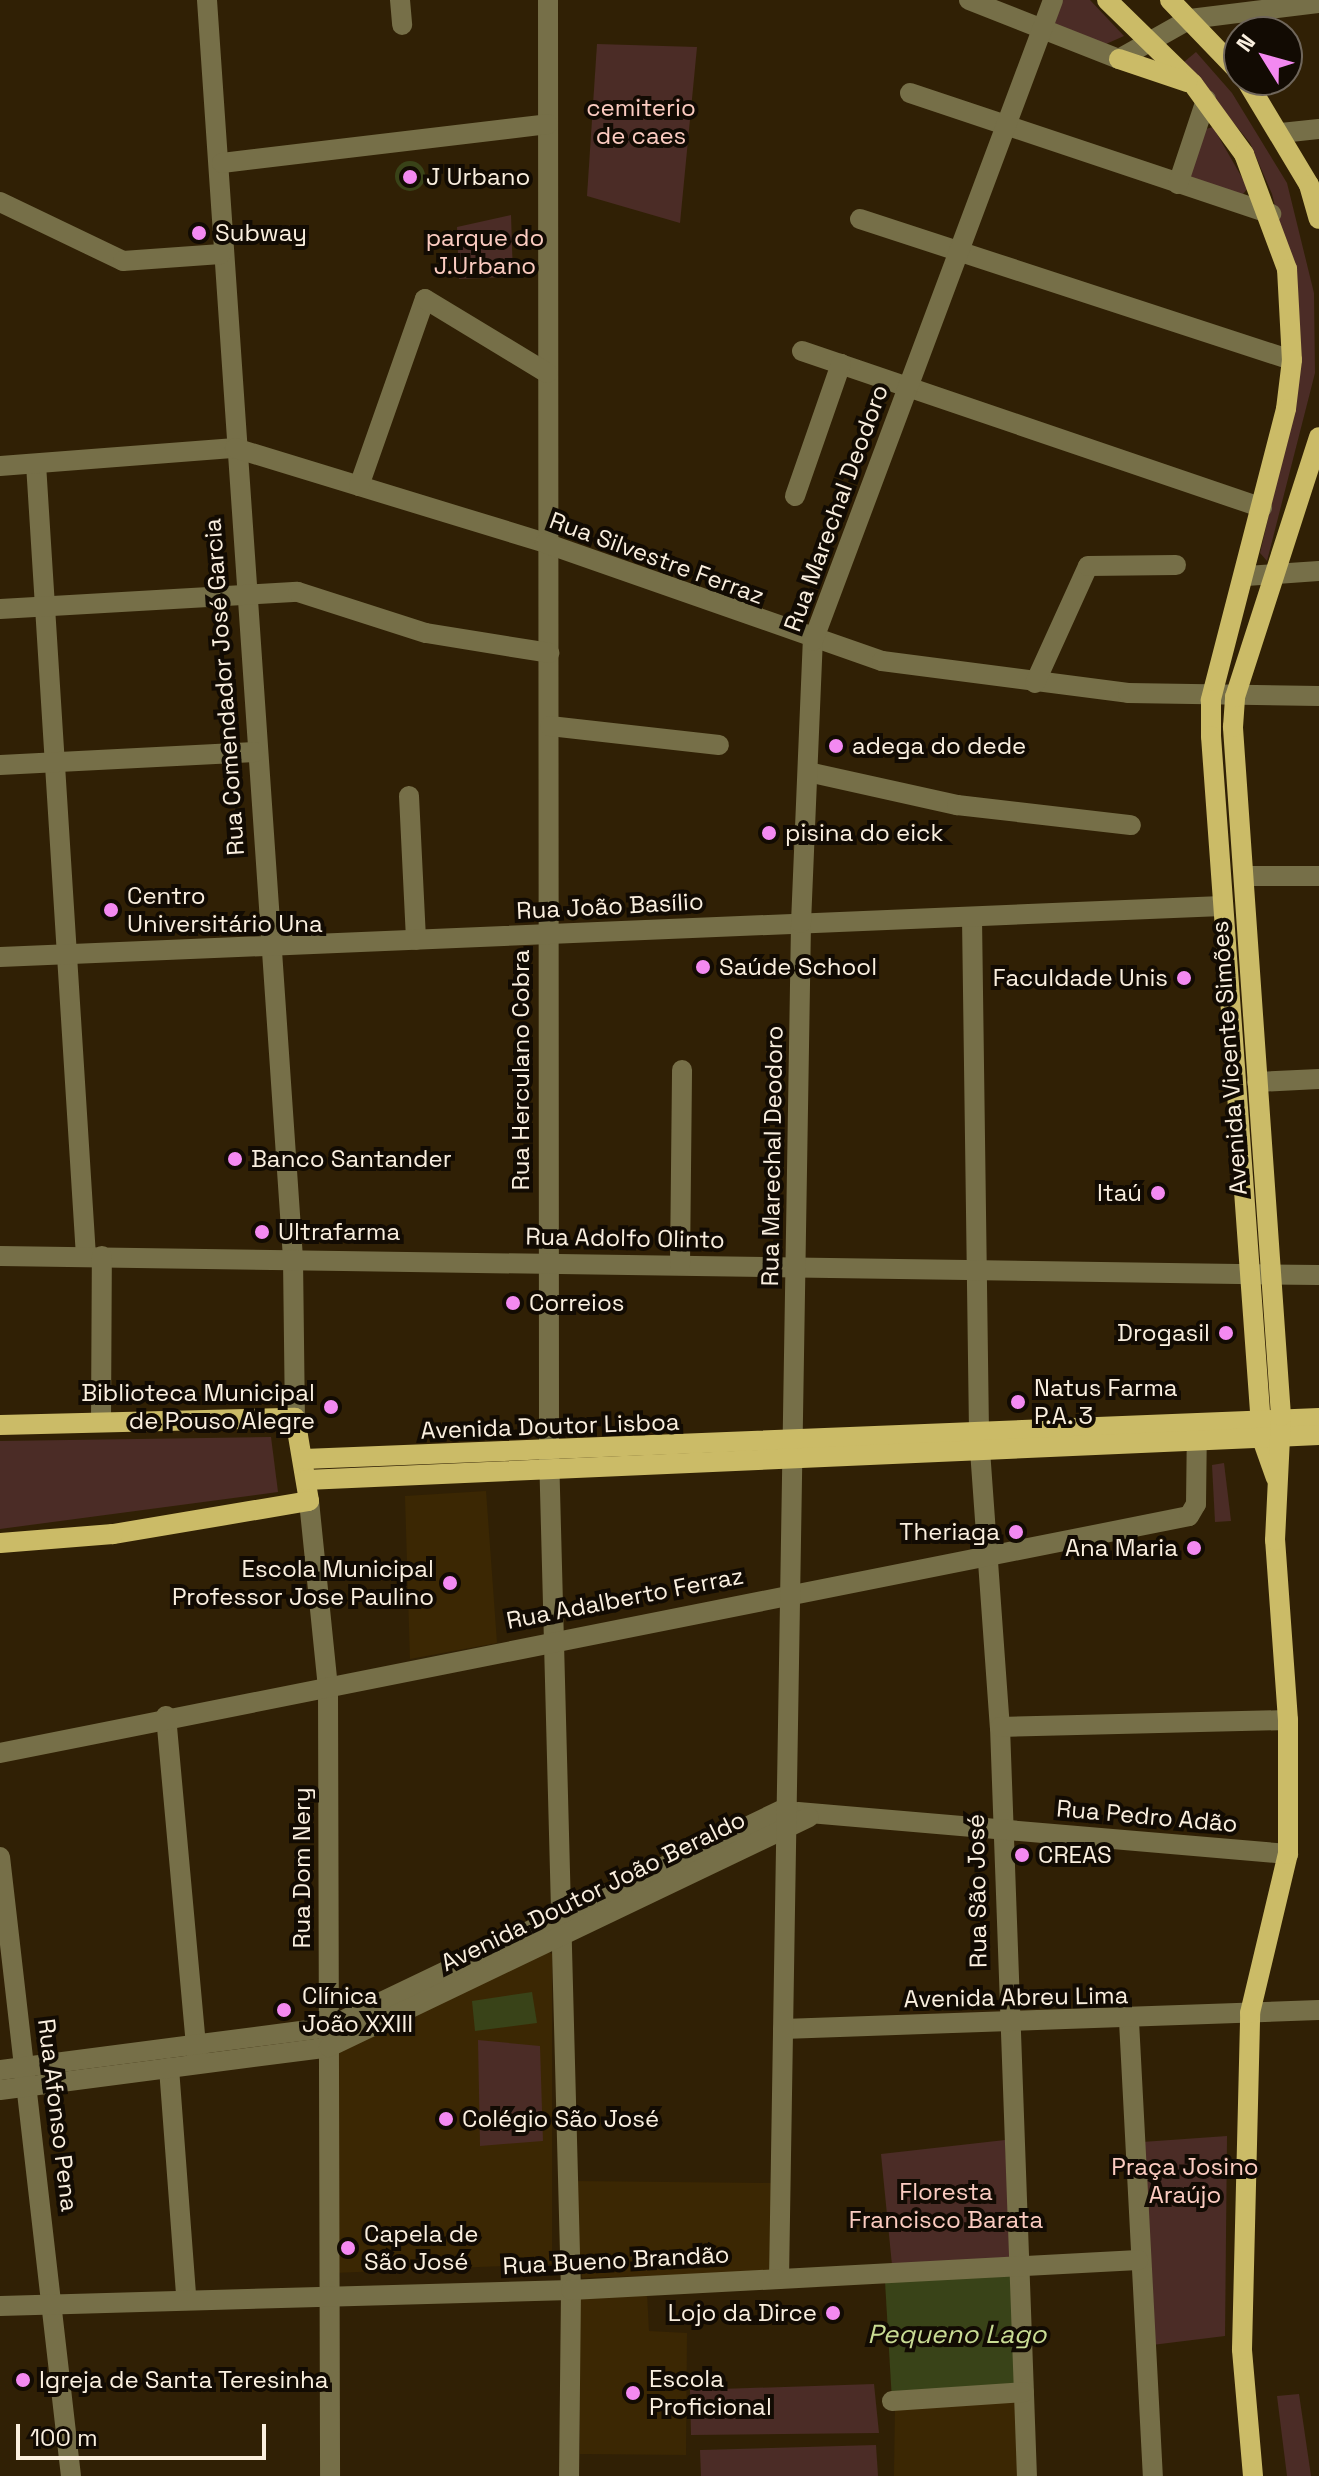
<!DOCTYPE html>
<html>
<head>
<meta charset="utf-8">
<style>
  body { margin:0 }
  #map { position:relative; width:1319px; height:2476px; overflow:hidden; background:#302005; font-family:"Space Grotesk",sans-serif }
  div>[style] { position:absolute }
  .built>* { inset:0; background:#3b2703 }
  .green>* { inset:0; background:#4b2c26 }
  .water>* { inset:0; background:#394318 }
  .round { border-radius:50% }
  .minor>* { height:20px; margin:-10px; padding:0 10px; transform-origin:10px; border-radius:10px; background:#766f48 }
  .major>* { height:20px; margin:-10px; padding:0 10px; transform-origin:10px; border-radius:10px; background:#cbbb67 }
  .dots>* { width:22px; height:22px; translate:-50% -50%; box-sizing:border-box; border:4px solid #120b03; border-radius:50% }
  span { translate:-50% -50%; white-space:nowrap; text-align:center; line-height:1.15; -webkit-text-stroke:8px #120b03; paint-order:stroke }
  .park-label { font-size:24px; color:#fcccc1 }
  .poi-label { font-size:24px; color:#faefdf }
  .left { translate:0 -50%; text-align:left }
  .right { translate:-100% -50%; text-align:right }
  .street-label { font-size:24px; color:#faefdf }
  .water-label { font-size:26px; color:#c9dc94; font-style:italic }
  .north { position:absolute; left:1223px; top:16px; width:80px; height:80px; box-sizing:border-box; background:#120b03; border:2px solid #6f665b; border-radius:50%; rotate:307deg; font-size:22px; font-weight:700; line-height:32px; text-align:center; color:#faefdf }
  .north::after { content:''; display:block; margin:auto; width:28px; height:36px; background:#f389f1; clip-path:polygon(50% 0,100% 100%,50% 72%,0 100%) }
  .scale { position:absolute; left:16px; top:2424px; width:250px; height:36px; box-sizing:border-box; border:4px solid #faefdf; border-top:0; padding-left:10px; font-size:24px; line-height:28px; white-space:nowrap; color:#faefdf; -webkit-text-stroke:6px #120b03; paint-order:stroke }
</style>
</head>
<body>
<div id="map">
  <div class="built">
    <div style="clip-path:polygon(486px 1491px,497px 1643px,410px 1659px,405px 1496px)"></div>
    <div style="clip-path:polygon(544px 1948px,552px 1954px,552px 2264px,334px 2273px,339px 2047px)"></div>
    <div style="clip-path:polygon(573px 2181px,774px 2183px,769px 2272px,582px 2278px)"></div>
    <div style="clip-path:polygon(647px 2293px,649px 2331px,687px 2333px,686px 2455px,580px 2454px,580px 2295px)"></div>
    <div style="clip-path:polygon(1017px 2400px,1026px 2476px,894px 2476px,895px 2409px)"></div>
  </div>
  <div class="green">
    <div style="clip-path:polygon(1060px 0,1090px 0,1124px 36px,1106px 44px,1050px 24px)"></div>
    <div style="clip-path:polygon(597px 44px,697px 47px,680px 223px,587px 196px)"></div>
    <div style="clip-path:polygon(1196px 52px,1232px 93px,1287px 183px,1314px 293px,1315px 373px,1267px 561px,1260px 553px,1283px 454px,1297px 295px,1272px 194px,1250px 143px,1184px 62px)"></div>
    <div style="clip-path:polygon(1213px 127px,1248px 188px,1239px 199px,1188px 182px,1202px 130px)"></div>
    <div style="clip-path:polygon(511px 215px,513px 277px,459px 279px,457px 227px)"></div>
    <div style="clip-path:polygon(271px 1437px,278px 1492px,0 1529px,0 1441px)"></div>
    <div style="clip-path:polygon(1224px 1463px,1231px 1521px,1215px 1522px,1212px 1465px)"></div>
    <div style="clip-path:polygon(478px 2040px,540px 2046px,543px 2141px,480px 2146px)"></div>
    <div style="clip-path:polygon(1227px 2136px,1225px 2336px,1152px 2345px,1142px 2142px)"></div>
    <div style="clip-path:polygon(1005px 2140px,1012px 2262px,892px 2265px,881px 2154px)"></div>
    <div style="clip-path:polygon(874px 2384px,879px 2433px,691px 2435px,690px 2390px)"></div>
    <div style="clip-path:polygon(1299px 2394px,1311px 2476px,1287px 2476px,1277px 2396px)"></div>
    <div style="clip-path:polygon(876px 2445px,878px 2476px,701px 2476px,700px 2450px)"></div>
  </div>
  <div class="water">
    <div class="round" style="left:395px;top:161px;width:30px;height:30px"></div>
    <div style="clip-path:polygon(532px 1992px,537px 2023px,475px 2031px,472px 2001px)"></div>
    <div style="clip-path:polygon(1018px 2267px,1024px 2392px,892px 2401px,885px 2281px)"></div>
  </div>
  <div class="minor">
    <div style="left:207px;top:0;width:1262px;rotate:86.09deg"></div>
    <div style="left:293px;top:1259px;width:159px;rotate:89.3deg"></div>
    <div style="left:400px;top:0;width:25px;rotate:85deg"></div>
    <div style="left:548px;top:0;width:1452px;rotate:89.96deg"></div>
    <div style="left:549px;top:1452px;width:838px;rotate:88.5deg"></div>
    <div style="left:571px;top:2290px;width:186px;rotate:90.6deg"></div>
    <div style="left:969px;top:0;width:161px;rotate:21.5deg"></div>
    <div style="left:1119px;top:59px;width:81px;rotate:-29.4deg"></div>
    <div style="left:1190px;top:19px;width:130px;rotate:-7.1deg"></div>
    <div style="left:910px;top:93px;width:381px;rotate:18.5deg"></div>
    <div style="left:1281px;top:133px;width:38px;rotate:-6deg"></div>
    <div style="left:222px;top:163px;width:328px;rotate:-6.8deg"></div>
    <div style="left:1178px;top:184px;width:89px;rotate:-71.6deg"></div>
    <div style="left:0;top:202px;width:136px;rotate:25.6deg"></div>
    <div style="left:123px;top:261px;width:98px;rotate:-4.1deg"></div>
    <div style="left:860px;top:219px;width:454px;rotate:18.1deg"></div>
    <div style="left:802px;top:351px;width:486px;rotate:18.8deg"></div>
    <div style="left:36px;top:464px;width:794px;rotate:86.39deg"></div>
    <div style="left:0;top:466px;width:236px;rotate:-4.4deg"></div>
    <div style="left:235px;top:448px;width:324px;rotate:17deg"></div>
    <div style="left:545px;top:543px;width:357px;rotate:19.3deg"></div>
    <div style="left:882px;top:661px;width:248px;rotate:7.4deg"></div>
    <div style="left:1128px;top:693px;width:191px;rotate:0.9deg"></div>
    <div style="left:359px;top:486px;width:198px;rotate:-70.6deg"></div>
    <div style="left:425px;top:299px;width:143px;rotate:31.2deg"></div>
    <div style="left:795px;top:496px;width:140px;rotate:-70.8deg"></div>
    <div style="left:1246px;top:576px;width:73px;rotate:-3.9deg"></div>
    <div style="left:0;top:609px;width:298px;rotate:-3.3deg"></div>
    <div style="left:298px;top:592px;width:134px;rotate:17.8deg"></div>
    <div style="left:426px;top:633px;width:125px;rotate:9.2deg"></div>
    <div style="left:1035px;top:683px;width:128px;rotate:-65.6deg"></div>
    <div style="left:1088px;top:566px;width:88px;rotate:-0.7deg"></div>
    <div style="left:550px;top:726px;width:170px;rotate:6.4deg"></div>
    <div style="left:0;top:765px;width:255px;rotate:-2.9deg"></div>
    <div style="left:808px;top:772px;width:153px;rotate:12.5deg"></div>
    <div style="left:957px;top:805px;width:175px;rotate:6.6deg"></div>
    <div style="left:409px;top:796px;width:144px;rotate:87.2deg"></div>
    <div style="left:1244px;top:876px;width:75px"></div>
    <div style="left:972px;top:918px;width:516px;rotate:89.22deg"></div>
    <div style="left:0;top:957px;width:1223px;rotate:-2.39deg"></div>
    <div style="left:1257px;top:1082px;width:62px;rotate:-2.8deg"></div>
    <div style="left:0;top:1256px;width:1319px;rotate:0.83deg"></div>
    <div style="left:680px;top:1265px;width:195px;rotate:-89.4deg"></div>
    <div style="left:101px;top:1422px;width:166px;rotate:-89.7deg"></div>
    <div style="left:980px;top:1450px;width:278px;rotate:85.9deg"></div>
    <div style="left:1000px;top:1727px;width:749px;rotate:87.94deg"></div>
    <div style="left:309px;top:1501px;width:187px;rotate:84.2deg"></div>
    <div style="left:328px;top:1687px;width:789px;rotate:89.85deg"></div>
    <div style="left:166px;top:1716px;width:340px;rotate:84.8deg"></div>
    <div style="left:1000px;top:1727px;width:288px;rotate:-1.4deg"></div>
    <div style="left:0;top:1753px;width:1212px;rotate:-11.27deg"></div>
    <div style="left:1189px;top:1516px;width:14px;rotate:-60deg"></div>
    <div style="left:1196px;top:1504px;width:78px;rotate:-89.3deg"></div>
    <div style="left:798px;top:1812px;width:492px;rotate:4.9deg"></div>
    <div style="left:0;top:1857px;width:623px;rotate:83.46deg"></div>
    <div style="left:1129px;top:2021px;width:456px;rotate:87deg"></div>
    <div style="left:783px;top:2029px;width:536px;rotate:-2.03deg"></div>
    <div style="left:169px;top:2068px;width:229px;rotate:85.7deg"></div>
    <div style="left:0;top:2070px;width:332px;rotate:-7.4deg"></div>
    <div style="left:329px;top:2027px;width:509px;rotate:-25.61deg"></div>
    <div style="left:0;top:2090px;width:332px;rotate:-7.4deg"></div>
    <div style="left:329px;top:2047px;width:532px;rotate:-25.6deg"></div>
    <div style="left:779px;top:2279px;width:1356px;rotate:-89.07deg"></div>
    <div style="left:801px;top:923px;width:282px;rotate:-87.6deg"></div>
    <div style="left:813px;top:641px;width:684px;rotate:-69.47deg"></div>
    <div style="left:0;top:2306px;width:571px;rotate:-1.61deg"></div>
    <div style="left:571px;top:2290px;width:568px;rotate:-3.03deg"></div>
    <div style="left:892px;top:2401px;width:132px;rotate:-3.9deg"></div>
  </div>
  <div class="major">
    <div style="left:1107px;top:0;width:120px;rotate:44.3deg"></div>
    <div style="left:1193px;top:84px;width:87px;rotate:53.9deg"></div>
    <div style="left:1244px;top:154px;width:123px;rotate:69.5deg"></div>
    <div style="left:1287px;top:269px;width:91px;rotate:86.9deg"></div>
    <div style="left:1292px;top:360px;width:49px;rotate:97deg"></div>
    <div style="left:1286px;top:409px;width:301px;rotate:104.5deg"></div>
    <div style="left:1211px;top:700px;width:36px;rotate:90deg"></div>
    <div style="left:1211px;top:736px;width:705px;rotate:85.85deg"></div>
    <div style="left:1262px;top:1439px;width:41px;rotate:70.3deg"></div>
    <div style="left:1170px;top:0;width:100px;rotate:46.2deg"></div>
    <div style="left:1119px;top:59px;width:72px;rotate:18.7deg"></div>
    <div style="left:1246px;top:80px;width:122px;rotate:59deg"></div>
    <div style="left:1309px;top:185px;width:35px;rotate:74deg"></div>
    <div style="left:0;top:1425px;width:295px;rotate:-1.4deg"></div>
    <div style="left:295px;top:1418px;width:84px;rotate:80.4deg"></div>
    <div style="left:309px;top:1501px;width:199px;rotate:170.4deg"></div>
    <div style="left:113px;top:1534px;width:113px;rotate:175.4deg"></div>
    <div style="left:304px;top:1459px;width:1016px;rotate:-2.31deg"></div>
    <div style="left:306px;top:1480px;width:1014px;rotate:-2.54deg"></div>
    <div style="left:1253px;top:2476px;width:127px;rotate:-95deg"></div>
    <div style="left:1242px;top:2349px;width:336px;rotate:-88.6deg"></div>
    <div style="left:1250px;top:2013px;width:163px;rotate:-76.6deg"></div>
    <div style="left:1288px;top:1854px;width:134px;rotate:-90deg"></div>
    <div style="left:1288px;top:1720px;width:180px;rotate:-94.1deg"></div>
    <div style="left:1275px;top:1540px;width:124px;rotate:-87.2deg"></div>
    <div style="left:1281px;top:1416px;width:691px;rotate:-93.99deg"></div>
    <div style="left:1233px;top:727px;width:30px;rotate:-86deg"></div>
    <div style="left:1235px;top:697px;width:273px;rotate:-72.1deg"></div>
  </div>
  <div class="dots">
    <div style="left:410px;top:177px;background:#f389f1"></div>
    <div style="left:199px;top:233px;background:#f389f1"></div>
    <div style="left:836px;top:746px;background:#f389f1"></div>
    <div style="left:769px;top:833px;background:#f389f1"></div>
    <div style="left:111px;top:910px;background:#f389f1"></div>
    <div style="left:703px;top:967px;background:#f389f1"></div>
    <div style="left:1184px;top:978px;background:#f389f1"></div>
    <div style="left:235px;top:1159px;background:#f389f1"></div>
    <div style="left:1158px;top:1193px;background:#f389f1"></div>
    <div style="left:262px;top:1232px;background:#f389f1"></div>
    <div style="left:513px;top:1303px;background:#f389f1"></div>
    <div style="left:1226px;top:1333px;background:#f389f1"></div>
    <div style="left:1018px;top:1402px;background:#f389f1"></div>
    <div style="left:331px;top:1407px;background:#f389f1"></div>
    <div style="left:1016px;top:1532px;background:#f389f1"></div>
    <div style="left:1194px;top:1548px;background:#f389f1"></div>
    <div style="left:450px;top:1583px;background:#f389f1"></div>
    <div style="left:1022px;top:1855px;background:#f389f1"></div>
    <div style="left:284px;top:2010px;background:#f389f1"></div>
    <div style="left:446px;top:2119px;background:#f389f1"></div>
    <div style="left:348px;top:2248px;background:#f389f1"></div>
    <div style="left:833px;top:2313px;background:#f389f1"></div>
    <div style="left:23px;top:2380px;background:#f389f1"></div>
    <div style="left:633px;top:2393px;background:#f389f1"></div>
  </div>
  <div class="park-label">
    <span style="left:641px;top:122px">cemiterio<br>de caes</span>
    <span style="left:485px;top:252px">parque do<br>J.Urbano</span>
    <span style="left:1185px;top:2181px">Praça Josino<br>Araújo</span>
    <span style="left:946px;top:2206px">Floresta<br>Francisco Barata</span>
  </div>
  <div class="poi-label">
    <span class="left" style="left:426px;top:177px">J Urbano</span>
    <span class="left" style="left:215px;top:233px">Subway</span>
    <span class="left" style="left:852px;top:746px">adega do dede</span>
    <span class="left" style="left:785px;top:833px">pisina do eick</span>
    <span class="left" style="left:127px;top:910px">Centro<br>Universitário Una</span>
    <span class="left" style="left:719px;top:967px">Saúde School</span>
    <span class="right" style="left:1168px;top:978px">Faculdade Unis</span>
    <span class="left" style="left:251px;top:1159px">Banco Santander</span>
    <span class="right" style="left:1142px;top:1193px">Itaú</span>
    <span class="left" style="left:278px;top:1232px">Ultrafarma</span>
    <span class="left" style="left:529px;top:1303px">Correios</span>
    <span class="right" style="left:1210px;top:1333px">Drogasil</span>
    <span class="left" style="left:1034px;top:1402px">Natus Farma<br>P.A. 3</span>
    <span class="right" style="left:315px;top:1407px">Biblioteca Municipal<br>de Pouso Alegre</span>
    <span class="right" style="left:1000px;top:1532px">Theriaga</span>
    <span class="right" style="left:1178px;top:1548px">Ana Maria</span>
    <span class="right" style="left:434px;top:1583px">Escola Municipal<br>Professor Jose Paulino</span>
    <span class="left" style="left:1038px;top:1855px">CREAS</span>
    <span class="left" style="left:302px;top:2010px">Clínica<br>João XXIII</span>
    <span class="left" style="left:462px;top:2119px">Colégio São José</span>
    <span class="left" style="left:364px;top:2248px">Capela de<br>São José</span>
    <span class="right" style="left:817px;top:2313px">Lojo da Dirce</span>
    <span class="left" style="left:649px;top:2393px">Escola<br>Proficional</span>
    <span class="left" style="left:39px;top:2380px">Igreja de Santa Teresinha</span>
  </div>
  <div class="street-label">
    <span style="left:836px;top:508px;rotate:-70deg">Rua Marechal Deodoro</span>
    <span style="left:657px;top:558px;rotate:20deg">Rua Silvestre Ferraz</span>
    <span style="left:224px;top:687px;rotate:-94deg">Rua Comendador José Garcia</span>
    <span style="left:610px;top:906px;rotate:-3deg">Rua João Basílio</span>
    <span style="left:1229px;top:1058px;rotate:-94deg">Avenida Vicente Simões</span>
    <span style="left:521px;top:1070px;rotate:-90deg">Rua Herculano Cobra</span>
    <span style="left:772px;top:1156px;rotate:-89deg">Rua Marechal Deodoro</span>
    <span style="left:625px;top:1238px;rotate:1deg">Rua Adolfo Olinto</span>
    <span style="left:550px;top:1426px;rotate:-2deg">Avenida Doutor Lisboa</span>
    <span style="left:625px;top:1598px;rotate:-11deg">Rua Adalberto Ferraz</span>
    <span style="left:1147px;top:1816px;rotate:5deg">Rua Pedro Adão</span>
    <span style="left:302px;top:1868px;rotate:-90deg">Rua Dom Nery</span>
    <span style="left:593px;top:1891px;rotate:-26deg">Avenida Doutor João Beraldo</span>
    <span style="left:977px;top:1891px;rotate:-91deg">Rua São José</span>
    <span style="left:1016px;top:1997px;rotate:-1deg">Avenida Abreu Lima</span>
    <span style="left:58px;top:2115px;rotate:83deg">Rua Afonso Pena</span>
    <span style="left:616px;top:2260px;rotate:-3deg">Rua Bueno Brandão</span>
  </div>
  <div class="water-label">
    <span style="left:957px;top:2335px">Pequeno Lago</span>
  </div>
  <div class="north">N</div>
  <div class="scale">100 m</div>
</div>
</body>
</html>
